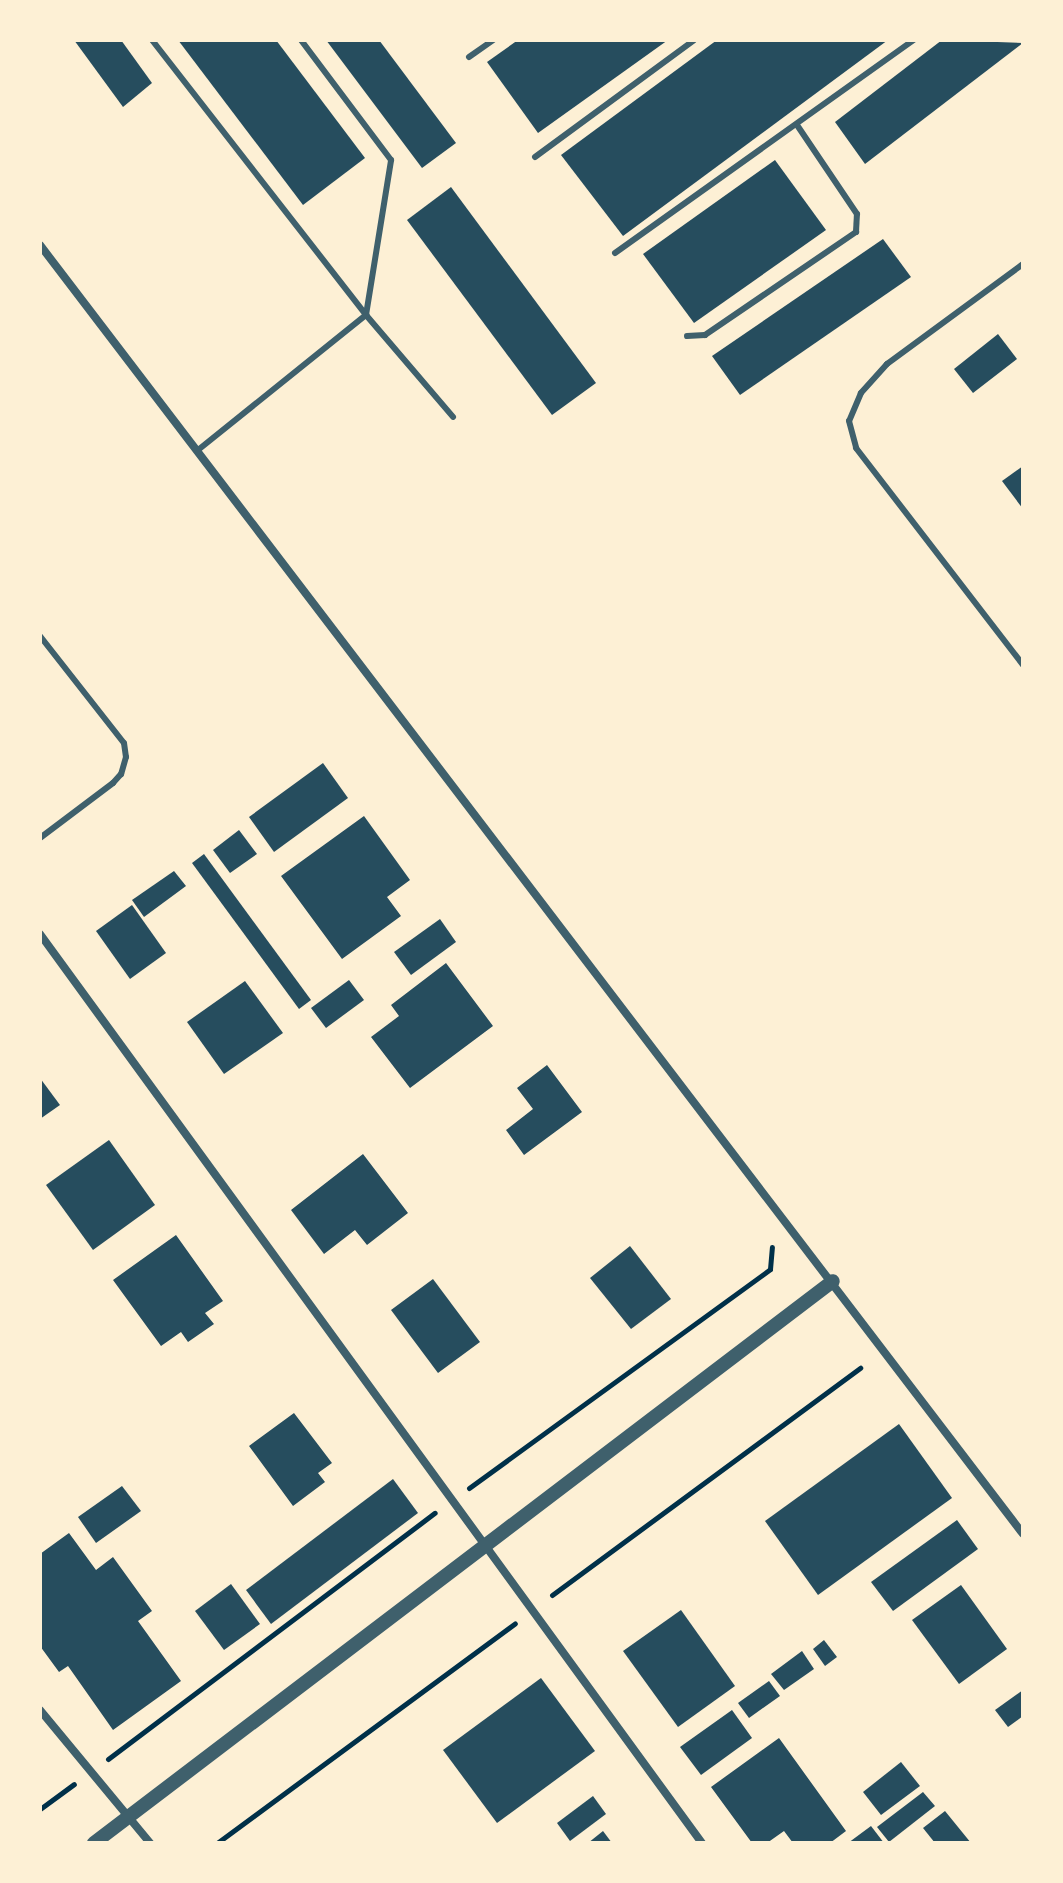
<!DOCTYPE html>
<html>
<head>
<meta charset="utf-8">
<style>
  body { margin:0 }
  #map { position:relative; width:1063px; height:1883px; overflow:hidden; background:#fdf0d5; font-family:Helvetica,sans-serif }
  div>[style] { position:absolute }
  .building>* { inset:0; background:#264d5e }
  .path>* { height:5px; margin:-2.5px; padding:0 2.5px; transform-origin:2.5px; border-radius:2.5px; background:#003049 }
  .service>* { height:6px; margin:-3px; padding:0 3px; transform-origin:3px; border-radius:3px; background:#3f606c }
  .minor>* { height:8px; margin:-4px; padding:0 4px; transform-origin:4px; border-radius:4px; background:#3f606c }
  .tertiary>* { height:14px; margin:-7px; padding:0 7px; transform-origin:7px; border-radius:7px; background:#3f606c }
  span { translate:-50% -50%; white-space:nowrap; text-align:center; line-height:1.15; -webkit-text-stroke:6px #fdf0d5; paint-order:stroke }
  .frame { position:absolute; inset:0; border:42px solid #fdf0d5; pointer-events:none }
</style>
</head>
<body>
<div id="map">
  <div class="building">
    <div style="clip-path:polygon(74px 40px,121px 40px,152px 83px,123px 107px)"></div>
    <div style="clip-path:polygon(178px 40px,276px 40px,365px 158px,303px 205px)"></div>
    <div style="clip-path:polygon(326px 40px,379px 40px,456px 143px,422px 168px)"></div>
    <div style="clip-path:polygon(518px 40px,668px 40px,538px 133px,487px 62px)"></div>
    <div style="clip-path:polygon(717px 40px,888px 40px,623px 236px,561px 155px)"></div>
    <div style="clip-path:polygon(942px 40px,1023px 43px,865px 164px,835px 122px)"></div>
    <div style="clip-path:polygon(775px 160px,826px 230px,694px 323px,643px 254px)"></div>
    <div style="clip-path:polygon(451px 187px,596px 383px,552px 415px,407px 220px)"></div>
    <div style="clip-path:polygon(883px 239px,911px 277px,740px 395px,712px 356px)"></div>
    <div style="clip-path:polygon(998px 334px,1017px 359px,973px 393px,954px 369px)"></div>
    <div style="clip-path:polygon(1023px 466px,1023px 509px,1002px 481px)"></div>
    <div style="clip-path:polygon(323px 763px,348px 798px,274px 852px,249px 817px)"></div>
    <div style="clip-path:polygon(364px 816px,410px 880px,387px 897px,401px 916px,342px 959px,281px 876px)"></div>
    <div style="clip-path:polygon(239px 830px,257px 854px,230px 873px,213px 850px)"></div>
    <div style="clip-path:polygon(204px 854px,311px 1000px,299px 1009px,192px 863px)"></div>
    <div style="clip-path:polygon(174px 871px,186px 886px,144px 917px,132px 900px)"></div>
    <div style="clip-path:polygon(132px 905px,166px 953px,130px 979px,96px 931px)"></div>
    <div style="clip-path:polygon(440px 919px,456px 942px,411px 975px,394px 952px)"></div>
    <div style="clip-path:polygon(446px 963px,493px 1026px,410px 1088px,371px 1037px,399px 1016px,391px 1005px)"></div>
    <div style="clip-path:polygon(349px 980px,364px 1000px,326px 1028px,311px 1008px)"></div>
    <div style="clip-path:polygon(245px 981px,283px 1033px,224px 1074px,187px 1022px)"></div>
    <div style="clip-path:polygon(547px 1065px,582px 1112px,524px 1155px,506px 1130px,533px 1109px,517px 1088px)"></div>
    <div style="clip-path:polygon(40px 1078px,60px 1105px,40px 1119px)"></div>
    <div style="clip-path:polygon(109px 1140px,155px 1205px,93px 1250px,46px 1185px)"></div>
    <div style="clip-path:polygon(363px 1154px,408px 1213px,367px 1245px,355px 1230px,324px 1254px,291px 1210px)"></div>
    <div style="clip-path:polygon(176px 1235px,223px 1301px,205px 1313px,214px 1324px,188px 1342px,181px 1332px,161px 1346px,113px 1280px)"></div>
    <div style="clip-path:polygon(630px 1246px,671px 1299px,631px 1329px,590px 1278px)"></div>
    <div style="clip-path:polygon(433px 1279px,480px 1342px,438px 1373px,391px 1310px)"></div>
    <div style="clip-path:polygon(294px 1413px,332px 1463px,318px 1473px,325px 1482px,293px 1506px,249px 1446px)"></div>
    <div style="clip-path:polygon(899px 1424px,952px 1498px,818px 1595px,765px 1521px)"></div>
    <div style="clip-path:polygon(393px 1479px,418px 1513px,271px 1624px,246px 1590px)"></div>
    <div style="clip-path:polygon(122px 1486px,141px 1511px,96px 1543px,78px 1517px)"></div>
    <div style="clip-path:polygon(957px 1520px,978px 1549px,893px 1611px,871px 1582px)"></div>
    <div style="clip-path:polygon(69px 1533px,96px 1570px,113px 1557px,152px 1611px,138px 1621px,181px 1681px,113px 1730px,68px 1666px,59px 1672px,40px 1646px,40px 1554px)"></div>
    <div style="clip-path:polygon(231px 1584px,260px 1624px,224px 1650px,195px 1611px)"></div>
    <div style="clip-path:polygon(961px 1585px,1007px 1649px,959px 1684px,912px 1620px)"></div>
    <div style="clip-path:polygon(681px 1610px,735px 1686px,678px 1727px,623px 1651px)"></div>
    <div style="clip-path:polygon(824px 1640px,837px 1657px,825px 1666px,813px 1649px)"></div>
    <div style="clip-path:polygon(802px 1651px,814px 1669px,784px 1690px,771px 1674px)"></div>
    <div style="clip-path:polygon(541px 1678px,595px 1751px,497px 1823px,443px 1750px)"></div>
    <div style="clip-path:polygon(769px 1681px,780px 1696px,749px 1718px,738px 1703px)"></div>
    <div style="clip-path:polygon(1023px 1690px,1023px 1716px,1008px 1727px,995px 1710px)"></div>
    <div style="clip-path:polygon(732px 1710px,752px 1738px,701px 1775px,680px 1747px)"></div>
    <div style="clip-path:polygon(779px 1738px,846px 1831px,830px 1843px,793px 1843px,784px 1831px,767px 1843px,752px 1843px,711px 1787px)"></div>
    <div style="clip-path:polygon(901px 1762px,920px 1786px,881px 1815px,863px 1792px)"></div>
    <div style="clip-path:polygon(923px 1792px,935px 1806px,889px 1842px,877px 1827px)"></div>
    <div style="clip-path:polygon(593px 1796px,606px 1814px,570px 1841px,557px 1823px)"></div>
    <div style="clip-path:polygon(945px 1811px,971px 1843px,935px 1843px,923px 1828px)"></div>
    <div style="clip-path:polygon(871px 1826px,884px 1843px,848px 1843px)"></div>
    <div style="clip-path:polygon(603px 1831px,612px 1843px,588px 1843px)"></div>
  </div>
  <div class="path">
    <div style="left:469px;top:1488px;width:372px;rotate:-36deg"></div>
    <div style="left:770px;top:1269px;width:22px;rotate:-85deg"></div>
    <div style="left:552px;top:1595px;width:383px;rotate:-36.4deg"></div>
    <div style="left:108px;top:1759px;width:409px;rotate:-37deg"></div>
    <div style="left:40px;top:1809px;width:42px;rotate:-36.3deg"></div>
    <div style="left:217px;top:1843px;width:370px;rotate:-36.4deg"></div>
  </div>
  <div class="service">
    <div style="left:152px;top:40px;width:348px;rotate:52.1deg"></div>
    <div style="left:366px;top:315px;width:134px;rotate:49.5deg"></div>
    <div style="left:469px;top:57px;width:29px;rotate:-35deg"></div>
    <div style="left:535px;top:157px;width:197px;rotate:-36.3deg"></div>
    <div style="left:615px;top:253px;width:367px;rotate:-35.5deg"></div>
    <div style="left:1023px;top:264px;width:169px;rotate:143.7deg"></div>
    <div style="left:887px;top:364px;width:39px;rotate:132deg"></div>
    <div style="left:861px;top:393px;width:30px;rotate:113deg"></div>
    <div style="left:849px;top:421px;width:28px;rotate:75deg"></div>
    <div style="left:856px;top:448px;width:274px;rotate:52.4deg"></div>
    <div style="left:687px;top:336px;width:18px;rotate:-3deg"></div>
    <div style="left:705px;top:335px;width:183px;rotate:-34.3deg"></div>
    <div style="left:856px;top:232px;width:18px;rotate:-87deg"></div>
    <div style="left:857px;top:214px;width:107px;rotate:-124deg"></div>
    <div style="left:198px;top:450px;width:216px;rotate:-38.8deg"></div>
    <div style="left:366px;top:315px;width:157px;rotate:-80.8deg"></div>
    <div style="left:391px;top:160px;width:150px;rotate:-126.9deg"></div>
    <div style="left:40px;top:636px;width:136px;rotate:51.9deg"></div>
    <div style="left:124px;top:743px;width:14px;rotate:82deg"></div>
    <div style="left:126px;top:757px;width:18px;rotate:106deg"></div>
    <div style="left:121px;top:774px;width:12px;rotate:132deg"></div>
    <div style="left:113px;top:783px;width:91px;rotate:143deg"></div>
  </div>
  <div class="minor">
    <div style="left:40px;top:245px;width:1621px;rotate:52.67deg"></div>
    <div style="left:40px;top:934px;width:1125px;rotate:53.94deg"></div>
    <div style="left:40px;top:1710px;width:173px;rotate:50.4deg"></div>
  </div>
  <div class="tertiary">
    <div style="left:94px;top:1843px;width:928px;rotate:-37.25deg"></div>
  </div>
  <div class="frame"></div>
</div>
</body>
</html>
